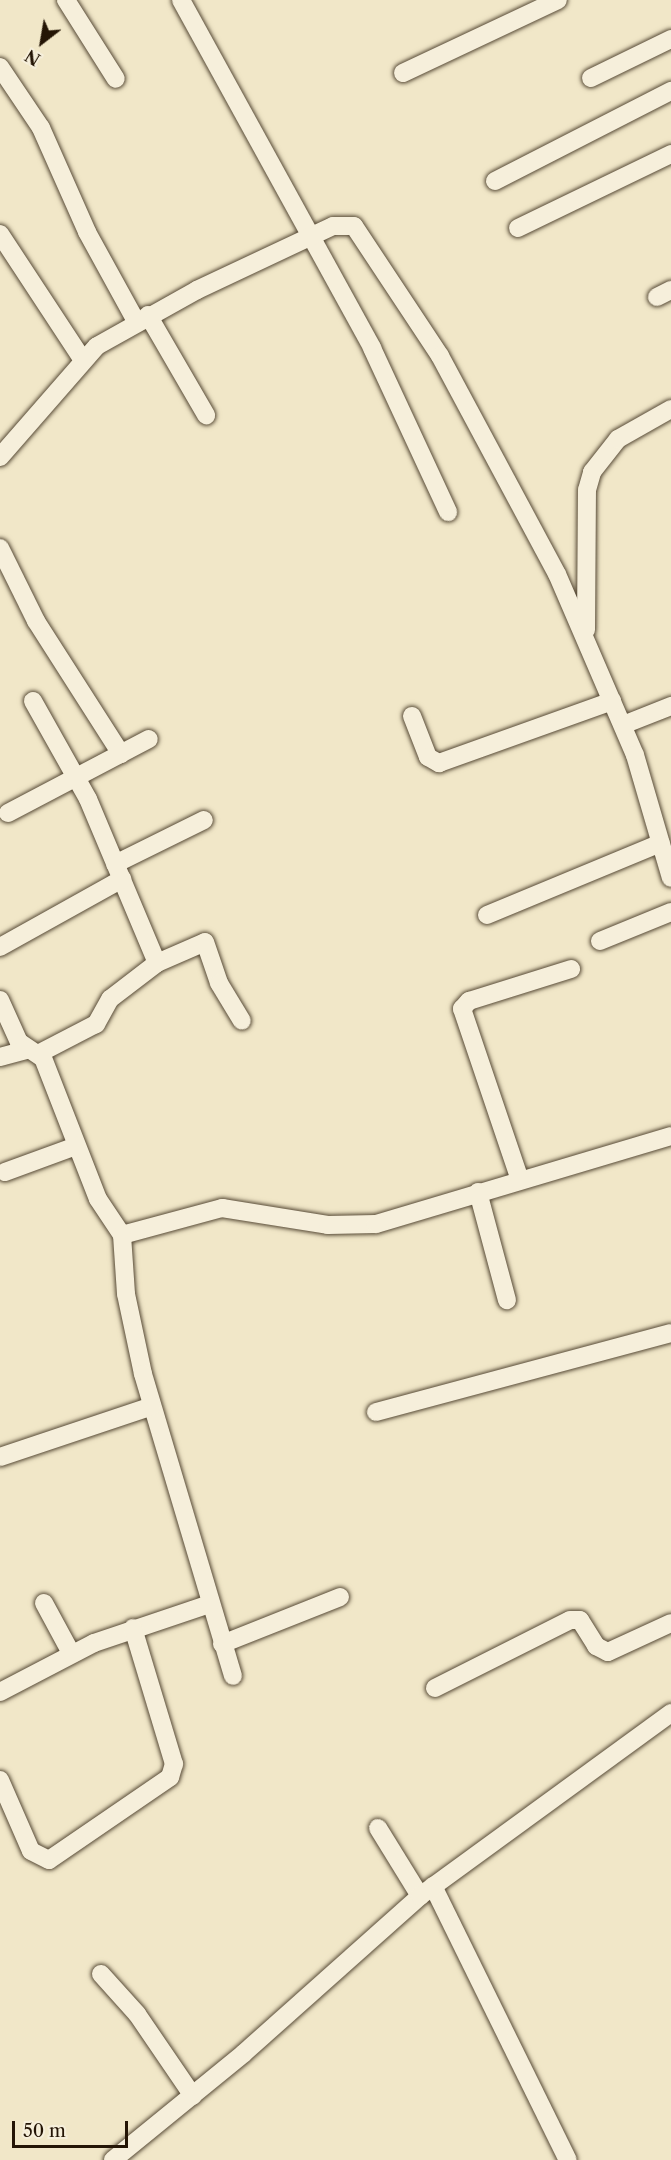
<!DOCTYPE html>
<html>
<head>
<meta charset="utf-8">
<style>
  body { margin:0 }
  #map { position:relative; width:671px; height:2160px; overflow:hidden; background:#f1e7c8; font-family:"Libre Caslon Text",serif }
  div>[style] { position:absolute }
  .roads { filter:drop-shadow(0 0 2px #574a36) drop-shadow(0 0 2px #574a36) }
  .minor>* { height:18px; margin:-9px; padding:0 9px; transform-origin:9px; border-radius:9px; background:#f6efdb }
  span { translate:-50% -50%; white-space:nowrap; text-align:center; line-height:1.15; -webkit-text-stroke:4.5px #f6efdb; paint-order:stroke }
  .north { position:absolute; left:12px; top:12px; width:60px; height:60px; -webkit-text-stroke:4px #f6efdb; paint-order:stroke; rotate:211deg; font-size:16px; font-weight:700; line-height:24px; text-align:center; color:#241505 }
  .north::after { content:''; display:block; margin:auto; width:21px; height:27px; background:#241505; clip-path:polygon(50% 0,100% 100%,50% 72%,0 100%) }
  .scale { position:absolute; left:12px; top:2121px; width:116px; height:27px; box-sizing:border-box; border:3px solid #241505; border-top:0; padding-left:8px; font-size:18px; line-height:21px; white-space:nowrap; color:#241505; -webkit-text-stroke:4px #f6efdb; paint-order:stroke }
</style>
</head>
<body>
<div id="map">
  <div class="roads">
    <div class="minor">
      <div style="left:66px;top:0;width:93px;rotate:57.7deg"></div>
      <div style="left:181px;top:0;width:397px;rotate:61.2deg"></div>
      <div style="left:372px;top:348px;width:181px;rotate:65.1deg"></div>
      <div style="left:0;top:67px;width:73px;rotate:56.1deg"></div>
      <div style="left:41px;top:128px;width:114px;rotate:66.1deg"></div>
      <div style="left:87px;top:232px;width:102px;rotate:61.2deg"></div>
      <div style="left:403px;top:73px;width:171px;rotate:-25.2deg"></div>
      <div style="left:591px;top:78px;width:89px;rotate:-26deg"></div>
      <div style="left:495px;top:181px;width:198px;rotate:-27.1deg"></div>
      <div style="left:518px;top:228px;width:170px;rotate:-25.8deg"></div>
      <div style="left:0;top:234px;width:149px;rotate:56.7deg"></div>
      <div style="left:657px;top:297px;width:16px;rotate:-27deg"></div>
      <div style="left:148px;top:315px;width:116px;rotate:59.9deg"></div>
      <div style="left:0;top:457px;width:147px;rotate:-48.9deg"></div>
      <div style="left:97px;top:346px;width:115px;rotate:-29.2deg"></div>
      <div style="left:197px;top:290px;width:150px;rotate:-25.2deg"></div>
      <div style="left:333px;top:226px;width:21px"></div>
      <div style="left:354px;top:226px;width:156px;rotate:56.5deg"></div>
      <div style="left:440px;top:356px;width:247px;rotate:61.8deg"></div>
      <div style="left:557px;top:574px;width:197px;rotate:66.7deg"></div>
      <div style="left:635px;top:755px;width:128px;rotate:73.7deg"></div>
      <div style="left:0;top:548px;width:81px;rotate:63.7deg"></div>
      <div style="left:36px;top:621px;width:158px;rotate:57.4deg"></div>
      <div style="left:586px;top:630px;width:140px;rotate:-89.6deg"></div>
      <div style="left:587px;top:490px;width:19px;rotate:-74deg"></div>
      <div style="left:592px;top:472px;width:42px;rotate:-51.8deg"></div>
      <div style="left:618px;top:439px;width:61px;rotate:-29.5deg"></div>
      <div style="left:33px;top:701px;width:112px;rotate:60.7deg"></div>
      <div style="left:88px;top:799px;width:178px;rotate:67.2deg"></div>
      <div style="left:157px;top:963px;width:59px;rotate:142.5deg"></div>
      <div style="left:110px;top:999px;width:29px;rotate:119deg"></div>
      <div style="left:96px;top:1024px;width:65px;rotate:152.7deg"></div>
      <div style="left:412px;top:716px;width:44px;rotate:68.7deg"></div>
      <div style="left:428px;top:757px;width:13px;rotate:29deg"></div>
      <div style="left:439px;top:763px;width:184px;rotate:-19.7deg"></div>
      <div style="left:623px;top:725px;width:52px;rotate:-21.6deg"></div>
      <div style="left:8px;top:813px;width:159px;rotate:-27.7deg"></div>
      <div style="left:115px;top:864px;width:99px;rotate:-26.3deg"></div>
      <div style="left:487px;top:915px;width:188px;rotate:-22.5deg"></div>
      <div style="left:600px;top:941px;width:77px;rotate:-22.2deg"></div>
      <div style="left:0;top:947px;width:140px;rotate:-29.1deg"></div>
      <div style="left:157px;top:963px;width:52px;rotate:-23.6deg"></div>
      <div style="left:205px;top:942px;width:43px;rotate:71.1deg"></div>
      <div style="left:219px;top:983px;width:44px;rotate:58.8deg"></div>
      <div style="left:0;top:1000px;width:46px;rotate:65.7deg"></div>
      <div style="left:19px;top:1042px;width:29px;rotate:34deg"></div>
      <div style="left:43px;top:1058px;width:151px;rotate:68.7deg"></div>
      <div style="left:98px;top:1199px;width:43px;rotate:56.3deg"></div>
      <div style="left:122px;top:1235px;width:104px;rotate:-15.1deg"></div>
      <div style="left:222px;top:1208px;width:107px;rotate:9.1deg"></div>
      <div style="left:328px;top:1225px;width:48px;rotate:-1.2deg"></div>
      <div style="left:376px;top:1224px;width:308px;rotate:-16.6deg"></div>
      <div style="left:0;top:1057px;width:28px;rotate:-15deg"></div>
      <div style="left:5px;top:1172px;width:76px;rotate:-20.1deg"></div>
      <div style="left:520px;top:1180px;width:181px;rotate:-108.7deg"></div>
      <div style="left:462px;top:1009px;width:11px;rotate:-49deg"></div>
      <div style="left:469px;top:1001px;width:107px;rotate:-17.4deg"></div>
      <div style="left:478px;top:1192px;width:112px;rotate:75deg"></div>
      <div style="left:122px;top:1235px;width:59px;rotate:86.1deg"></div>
      <div style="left:126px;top:1294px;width:82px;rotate:78deg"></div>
      <div style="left:143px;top:1374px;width:315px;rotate:73.4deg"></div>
      <div style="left:376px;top:1412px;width:305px;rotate:-15deg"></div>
      <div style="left:0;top:1457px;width:160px;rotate:-18.5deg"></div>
      <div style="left:44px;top:1603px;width:57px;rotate:61.6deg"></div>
      <div style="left:222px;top:1644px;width:127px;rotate:-21.7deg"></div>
      <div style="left:435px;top:1688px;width:151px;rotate:-26.7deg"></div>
      <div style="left:570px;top:1620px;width:10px"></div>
      <div style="left:580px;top:1620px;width:31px;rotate:58deg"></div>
      <div style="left:596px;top:1646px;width:13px;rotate:27deg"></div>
      <div style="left:608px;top:1652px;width:69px;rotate:-24.7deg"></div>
      <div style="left:0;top:1692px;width:106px;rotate:-27.5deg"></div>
      <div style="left:94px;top:1643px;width:122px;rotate:-18.6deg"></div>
      <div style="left:0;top:1780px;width:77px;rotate:66.4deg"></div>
      <div style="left:31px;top:1851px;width:20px;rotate:27deg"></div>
      <div style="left:49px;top:1860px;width:147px;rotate:-34.4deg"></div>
      <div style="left:170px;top:1777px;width:14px;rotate:-73deg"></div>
      <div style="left:174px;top:1764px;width:142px;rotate:-106.8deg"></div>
      <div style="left:378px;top:1828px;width:80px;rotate:58.3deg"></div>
      <div style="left:433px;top:1886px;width:305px;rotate:63.8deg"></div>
      <div style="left:101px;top:1974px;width:54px;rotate:48deg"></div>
      <div style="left:137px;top:2014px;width:99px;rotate:55.7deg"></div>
      <div style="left:113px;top:2160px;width:169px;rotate:-39.2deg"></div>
      <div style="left:244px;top:2053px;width:236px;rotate:-41.7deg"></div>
      <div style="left:420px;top:1896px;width:311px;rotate:-36.1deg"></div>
    </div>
  </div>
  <div class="north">N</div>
  <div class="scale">50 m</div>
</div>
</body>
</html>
